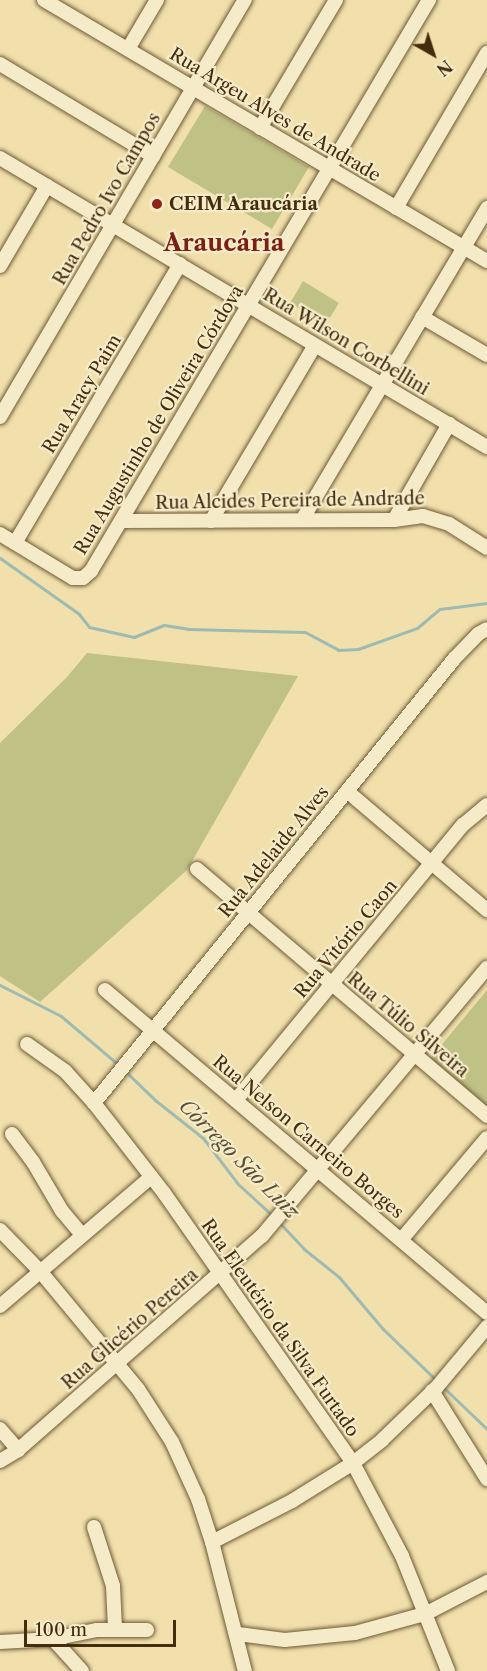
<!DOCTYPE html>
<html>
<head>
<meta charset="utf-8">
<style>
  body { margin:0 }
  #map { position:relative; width:487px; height:1671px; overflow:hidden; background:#f1e0ac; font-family:"Libre Caslon Text",serif }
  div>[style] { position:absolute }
  .green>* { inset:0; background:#c0c185 }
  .stream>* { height:3px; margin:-1.5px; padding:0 1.5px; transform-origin:1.5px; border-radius:1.5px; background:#9dbbb2 }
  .roads { filter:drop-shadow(0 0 2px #6e5a36) drop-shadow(0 0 2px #6e5a36) }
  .minor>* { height:14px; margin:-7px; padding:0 7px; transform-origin:7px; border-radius:7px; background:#f6ebc9 }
  .dots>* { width:16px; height:16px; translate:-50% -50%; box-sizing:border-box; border:3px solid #f6ebc9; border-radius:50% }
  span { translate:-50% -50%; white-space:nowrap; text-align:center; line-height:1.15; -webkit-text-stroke:4.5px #f6ebc9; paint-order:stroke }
  .street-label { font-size:18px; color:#432d0f }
  .poi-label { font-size:18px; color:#432d0f; font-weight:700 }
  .left { translate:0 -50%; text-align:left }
  .water-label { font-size:20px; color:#5a5038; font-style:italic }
  .district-label { font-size:24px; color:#7a1f14; font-weight:700 }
  .north { position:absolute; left:403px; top:24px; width:60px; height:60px; -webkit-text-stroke:4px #f6ebc9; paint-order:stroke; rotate:141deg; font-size:16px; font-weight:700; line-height:24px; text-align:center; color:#432d0f }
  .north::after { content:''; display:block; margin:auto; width:21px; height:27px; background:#432d0f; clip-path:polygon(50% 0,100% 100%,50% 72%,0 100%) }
  .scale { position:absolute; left:24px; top:1620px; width:152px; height:27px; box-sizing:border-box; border:3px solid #432d0f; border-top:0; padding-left:8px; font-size:18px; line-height:21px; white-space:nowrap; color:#432d0f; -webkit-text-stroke:4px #f6ebc9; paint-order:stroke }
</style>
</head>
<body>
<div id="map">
  <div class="green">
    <div style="clip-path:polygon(205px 106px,309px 167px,272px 229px,168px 167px)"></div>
    <div style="clip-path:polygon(303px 281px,339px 303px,326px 324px,290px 303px)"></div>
    <div style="clip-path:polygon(87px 653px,298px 676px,187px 870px,40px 1002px,0 976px,0 743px,67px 677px)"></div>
    <div style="clip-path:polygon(487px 990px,487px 1108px,429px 1060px)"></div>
  </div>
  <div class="stream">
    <div style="left:0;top:558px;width:97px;rotate:35.3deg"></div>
    <div style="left:79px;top:614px;width:16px;rotate:52deg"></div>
    <div style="left:89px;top:627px;width:46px;rotate:12.5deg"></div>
    <div style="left:134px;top:637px;width:32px;rotate:-22deg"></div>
    <div style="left:164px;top:625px;width:24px;rotate:9deg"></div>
    <div style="left:188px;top:629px;width:117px;rotate:1.5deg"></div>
    <div style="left:305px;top:632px;width:38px;rotate:28deg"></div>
    <div style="left:339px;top:650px;width:19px;rotate:-3deg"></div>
    <div style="left:358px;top:649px;width:63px;rotate:-19.6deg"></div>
    <div style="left:417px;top:628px;width:30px;rotate:-40deg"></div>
    <div style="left:440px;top:609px;width:47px;rotate:-7.3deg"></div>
    <div style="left:0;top:985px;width:68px;rotate:26.9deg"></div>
    <div style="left:61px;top:1016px;width:77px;rotate:40.3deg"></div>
    <div style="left:125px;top:1071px;width:42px;rotate:44deg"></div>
    <div style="left:155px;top:1100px;width:61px;rotate:38.4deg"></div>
    <div style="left:203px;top:1138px;width:58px;rotate:52.7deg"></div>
    <div style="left:238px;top:1184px;width:49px;rotate:42.5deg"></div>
    <div style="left:278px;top:1221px;width:38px;rotate:47deg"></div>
    <div style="left:304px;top:1249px;width:45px;rotate:38.7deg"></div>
    <div style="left:339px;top:1277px;width:68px;rotate:49.8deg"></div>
    <div style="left:383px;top:1329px;width:74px;rotate:43.9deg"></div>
    <div style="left:443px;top:1387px;width:61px;rotate:43.7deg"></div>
  </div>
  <div class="roads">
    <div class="minor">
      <div style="left:44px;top:0;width:514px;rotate:30.51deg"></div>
      <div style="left:128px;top:49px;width:57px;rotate:-59.4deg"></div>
      <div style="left:0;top:64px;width:179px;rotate:31deg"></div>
      <div style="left:260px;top:128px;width:149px;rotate:-59.3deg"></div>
      <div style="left:0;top:158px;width:566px;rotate:30.69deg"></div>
      <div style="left:396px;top:208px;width:180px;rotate:-59.6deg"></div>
      <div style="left:0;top:266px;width:93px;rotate:-59.6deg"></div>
      <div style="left:422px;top:317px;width:75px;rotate:30.3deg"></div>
      <div style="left:0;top:417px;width:484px;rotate:-59.6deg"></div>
      <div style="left:302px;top:520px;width:363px;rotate:-59.3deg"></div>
      <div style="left:394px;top:520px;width:111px;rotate:-60.2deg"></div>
      <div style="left:121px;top:521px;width:273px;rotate:-0.2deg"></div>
      <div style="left:394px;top:520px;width:29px;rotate:-8deg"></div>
      <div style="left:423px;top:516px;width:27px;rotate:17deg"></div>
      <div style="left:449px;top:524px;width:45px;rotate:32.3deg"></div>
      <div style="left:211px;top:521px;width:204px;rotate:-59.4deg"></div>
      <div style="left:0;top:534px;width:85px;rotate:31.1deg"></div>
      <div style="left:73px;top:578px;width:10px"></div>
      <div style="left:83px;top:578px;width:11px;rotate:-41deg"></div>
      <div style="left:91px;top:571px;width:664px;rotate:-59.38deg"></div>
      <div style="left:15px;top:543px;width:324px;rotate:-59.4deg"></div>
      <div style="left:347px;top:791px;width:184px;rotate:40.4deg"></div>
      <div style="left:197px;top:869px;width:381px;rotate:40.4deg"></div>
      <div style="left:105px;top:990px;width:500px;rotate:40.22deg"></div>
      <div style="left:27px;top:1044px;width:47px;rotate:35.4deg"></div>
      <div style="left:65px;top:1071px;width:43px;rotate:47.8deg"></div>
      <div style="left:94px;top:1103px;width:114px;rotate:52.1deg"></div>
      <div style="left:164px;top:1193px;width:330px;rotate:55deg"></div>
      <div style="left:353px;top:1463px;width:105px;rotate:62.2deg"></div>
      <div style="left:402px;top:1556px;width:124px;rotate:68.2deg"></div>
      <div style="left:236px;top:1100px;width:357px;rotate:-50.5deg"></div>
      <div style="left:463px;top:825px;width:31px;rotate:-40deg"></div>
      <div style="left:94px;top:1103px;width:572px;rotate:-50.96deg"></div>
      <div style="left:454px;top:659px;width:35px;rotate:-46deg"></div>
      <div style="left:478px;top:634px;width:10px;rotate:-29deg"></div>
      <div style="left:12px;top:1134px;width:35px;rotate:53deg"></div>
      <div style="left:33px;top:1162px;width:57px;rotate:59.4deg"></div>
      <div style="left:62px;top:1211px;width:31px;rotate:50deg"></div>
      <div style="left:0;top:1230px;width:57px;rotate:45.7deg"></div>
      <div style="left:40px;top:1271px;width:153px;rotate:50.3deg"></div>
      <div style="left:138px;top:1389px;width:63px;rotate:57.3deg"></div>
      <div style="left:172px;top:1442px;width:63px;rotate:65.5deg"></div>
      <div style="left:198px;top:1499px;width:45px;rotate:72deg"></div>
      <div style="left:212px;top:1542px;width:133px;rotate:75.7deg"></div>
      <div style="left:401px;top:1240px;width:133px;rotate:-49.9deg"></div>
      <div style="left:0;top:1306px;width:199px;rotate:-40.5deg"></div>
      <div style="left:432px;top:1391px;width:104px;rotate:58deg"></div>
      <div style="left:0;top:1429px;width:28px;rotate:49deg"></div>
      <div style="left:0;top:1461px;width:21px;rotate:-31deg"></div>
      <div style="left:18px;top:1450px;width:325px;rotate:-41.3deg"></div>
      <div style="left:262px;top:1236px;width:350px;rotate:-50deg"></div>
      <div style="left:94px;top:1527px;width:62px;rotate:72.1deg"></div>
      <div style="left:113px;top:1586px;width:43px;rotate:87.3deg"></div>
      <div style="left:212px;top:1542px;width:90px;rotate:-27.1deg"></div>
      <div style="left:292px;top:1501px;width:72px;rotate:-31.9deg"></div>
      <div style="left:353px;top:1463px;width:37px;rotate:-38deg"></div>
      <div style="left:382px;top:1440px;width:75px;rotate:-43.9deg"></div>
      <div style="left:436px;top:1388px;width:80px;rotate:-50.1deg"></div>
      <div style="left:238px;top:1634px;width:47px;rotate:7.3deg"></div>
      <div style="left:285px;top:1640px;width:70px;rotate:-5.7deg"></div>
      <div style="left:355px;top:1633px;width:73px;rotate:-15.2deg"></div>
      <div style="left:425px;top:1614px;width:70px;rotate:-27.3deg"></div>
      <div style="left:53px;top:1639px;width:43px;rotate:47.8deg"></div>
      <div style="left:0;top:1642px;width:53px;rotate:-3.2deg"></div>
      <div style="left:53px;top:1639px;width:45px;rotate:-11.6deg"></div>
      <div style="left:97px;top:1630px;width:50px"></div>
    </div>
  </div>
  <div class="dots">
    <div style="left:157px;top:204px;background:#8f2418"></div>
  </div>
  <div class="street-label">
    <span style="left:275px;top:115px;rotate:31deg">Rua Argeu Alves de Andrade</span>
    <span style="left:107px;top:199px;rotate:-60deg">Rua Pedro Ivo Campos</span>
    <span style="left:346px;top:342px;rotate:31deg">Rua Wilson Corbellini</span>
    <span style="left:82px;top:394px;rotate:-59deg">Rua Aracy Paim</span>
    <span style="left:159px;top:420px;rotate:-59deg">Rua Augustinho de Oliveira Córdova</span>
    <span style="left:290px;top:501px;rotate:-1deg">Rua Alcides Pereira de Andrade</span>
    <span style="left:274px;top:852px;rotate:-51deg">Rua Adelaide Alves</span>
    <span style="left:346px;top:939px;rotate:-50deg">Rua Vitório Caon</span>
    <span style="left:408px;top:1025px;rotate:40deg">Rua Túlio Silveira</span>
    <span style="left:308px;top:1137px;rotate:40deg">Rua Nelson Carneiro Borges</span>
    <span style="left:280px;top:1328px;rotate:55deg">Rua Eleutério da Silva Furtado</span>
    <span style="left:130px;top:1329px;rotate:-41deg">Rua Glicério Pereira</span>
  </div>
  <div class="poi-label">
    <span class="left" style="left:169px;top:204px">CEIM Araucária</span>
  </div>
  <div class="water-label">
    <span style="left:239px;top:1159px;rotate:45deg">Córrego São Luiz</span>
  </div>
  <div class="district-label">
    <span style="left:224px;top:243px">Araucária</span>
  </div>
  <div class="north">N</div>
  <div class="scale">100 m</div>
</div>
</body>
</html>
